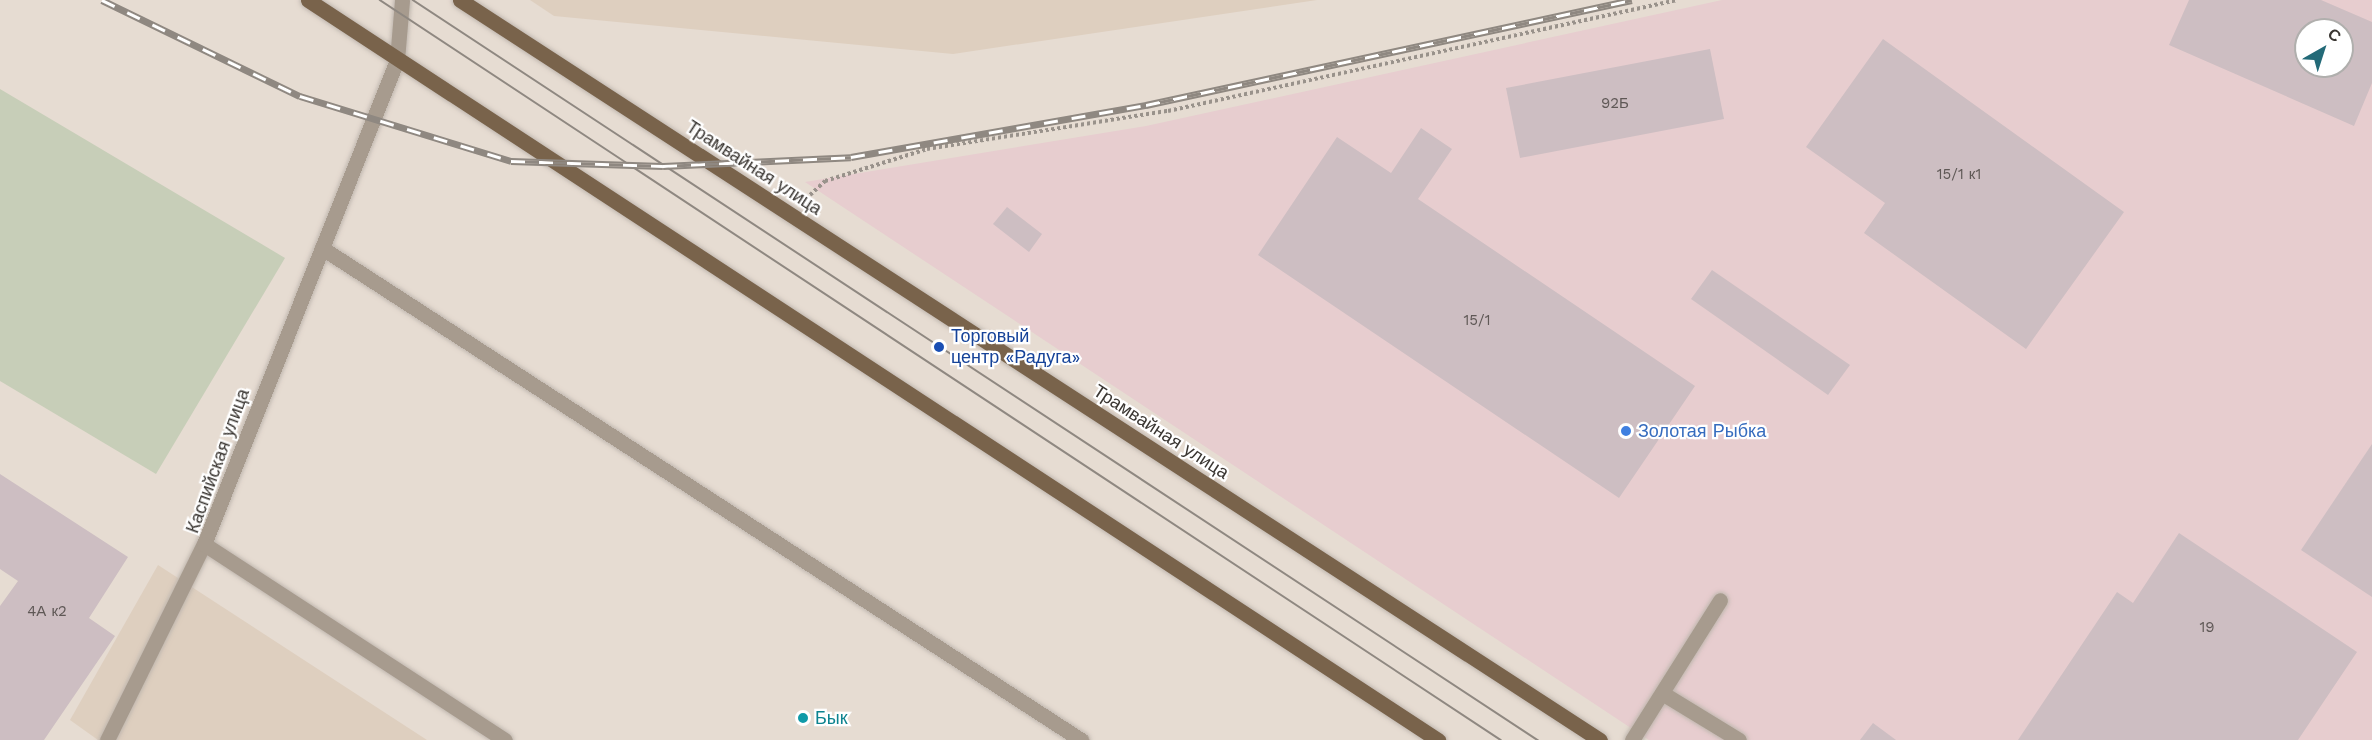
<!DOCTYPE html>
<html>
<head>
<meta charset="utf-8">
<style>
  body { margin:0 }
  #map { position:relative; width:2372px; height:740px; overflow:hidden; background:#e6dcd2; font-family:"Work Sans",sans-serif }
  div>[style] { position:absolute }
  .commercial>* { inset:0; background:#e7cdcf }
  .built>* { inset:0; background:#decfbf }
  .green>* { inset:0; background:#c7ceb8 }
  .building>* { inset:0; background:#cdbec2 }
  .path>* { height:4px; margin-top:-2px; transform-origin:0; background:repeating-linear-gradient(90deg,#99928b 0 3px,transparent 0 6px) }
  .roads { filter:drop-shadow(0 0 2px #c0b7af) drop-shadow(0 0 2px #c0b7af) }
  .service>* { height:15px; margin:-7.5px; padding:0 7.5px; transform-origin:7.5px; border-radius:7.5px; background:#a79b8e }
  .minor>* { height:15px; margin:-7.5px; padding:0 7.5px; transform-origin:7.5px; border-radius:7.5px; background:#a79b8e }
  .primary>* { height:15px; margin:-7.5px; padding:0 7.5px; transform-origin:7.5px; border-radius:7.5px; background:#79634b }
  .tram>* { height:1.5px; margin:-0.75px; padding:0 0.75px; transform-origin:0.75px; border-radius:0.75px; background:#8f8881 }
  .rail>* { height:7px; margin-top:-3.5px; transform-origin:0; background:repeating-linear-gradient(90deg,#fff 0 14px,#8f8881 0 28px); box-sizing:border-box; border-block:2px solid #8f8881 }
  .dots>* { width:16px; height:16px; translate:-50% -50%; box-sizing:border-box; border:3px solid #fff; border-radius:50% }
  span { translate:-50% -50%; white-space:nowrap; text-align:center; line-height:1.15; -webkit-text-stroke:4.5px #fff; paint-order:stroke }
  .number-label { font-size:15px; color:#5f5856 }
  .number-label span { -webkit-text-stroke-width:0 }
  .street-label { font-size:18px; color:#3a3632 }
  .transit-label { font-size:18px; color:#164399 }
  .left { translate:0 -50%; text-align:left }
  .shop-label { font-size:18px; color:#366cbe }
  .culture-label { font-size:18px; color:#0d838f }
  .north { position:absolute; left:2294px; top:18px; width:60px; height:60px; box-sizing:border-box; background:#fff; border:2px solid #b0afad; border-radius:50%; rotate:39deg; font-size:16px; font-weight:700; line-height:24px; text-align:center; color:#3a3632 }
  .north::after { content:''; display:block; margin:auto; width:21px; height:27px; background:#236a78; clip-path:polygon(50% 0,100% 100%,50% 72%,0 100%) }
</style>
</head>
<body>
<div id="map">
  <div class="commercial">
    <div style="clip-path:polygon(evenodd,1722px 0,2372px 0,2372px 740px,1649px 740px,805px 182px,1146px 126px,1722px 0,2306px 30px,2342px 30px,2342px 66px,2306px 66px,2306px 30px)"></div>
  </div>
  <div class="built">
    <div style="clip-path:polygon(530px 0,1317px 0,953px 54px,554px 16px)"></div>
    <div style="clip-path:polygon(158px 565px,427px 740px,98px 740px,70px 720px)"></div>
  </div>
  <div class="green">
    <div style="clip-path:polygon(0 89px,285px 258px,156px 474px,0 381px)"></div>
  </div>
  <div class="building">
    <div style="clip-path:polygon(evenodd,2189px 0,2321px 0,2372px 22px,2372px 83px,2354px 126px,2169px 45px,2189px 0,2306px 30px,2342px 30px,2342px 66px,2306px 66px,2306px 30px)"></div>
    <div style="clip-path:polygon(1883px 39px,2124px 212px,2026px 349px,1864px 233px,1885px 203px,1806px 147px)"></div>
    <div style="clip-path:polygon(1710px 49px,1724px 119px,1520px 158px,1506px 88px)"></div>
    <div style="clip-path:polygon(1421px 128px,1452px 149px,1418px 199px,1695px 386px,1619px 498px,1258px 255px,1337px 137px,1391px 173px)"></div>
    <div style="clip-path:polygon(1007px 207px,1042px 234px,1029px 252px,993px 224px)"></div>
    <div style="clip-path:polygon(1712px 270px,1850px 365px,1828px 395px,1691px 299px)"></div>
    <div style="clip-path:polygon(2372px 444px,2372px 597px,2301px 550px)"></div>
    <div style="clip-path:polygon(0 474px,128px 557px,89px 618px,115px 636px,44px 740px,0 740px,0 606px,18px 581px,0 569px)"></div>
    <div style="clip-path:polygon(2179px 533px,2357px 652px,2298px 740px,2018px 740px,2117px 592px,2133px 603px)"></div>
    <div style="clip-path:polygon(1873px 723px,1896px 740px,1860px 740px)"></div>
  </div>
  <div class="path">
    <div style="left:810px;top:195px;width:21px;rotate:-43deg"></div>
    <div style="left:825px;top:181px;width:107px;rotate:-17.4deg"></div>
    <div style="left:927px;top:149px;width:244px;rotate:-9deg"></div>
    <div style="left:1168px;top:111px;width:521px;rotate:-12.3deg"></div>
  </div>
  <div class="roads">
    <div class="service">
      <div style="left:397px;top:60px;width:60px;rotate:-85.2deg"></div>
      <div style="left:322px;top:248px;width:905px;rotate:32.95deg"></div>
      <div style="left:1662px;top:693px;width:90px;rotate:31.4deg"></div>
      <div style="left:107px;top:740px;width:219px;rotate:-63.7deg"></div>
      <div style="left:1632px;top:740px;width:165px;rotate:-57.8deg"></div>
    </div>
    <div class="minor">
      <div style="left:397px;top:60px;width:521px;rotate:111.74deg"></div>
      <div style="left:204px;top:544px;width:359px;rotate:33.1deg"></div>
    </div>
    <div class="primary">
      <div style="left:308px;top:0;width:1351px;rotate:33.22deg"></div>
      <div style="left:460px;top:0;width:1359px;rotate:32.99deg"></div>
    </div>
  </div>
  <div class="tram">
    <div style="left:380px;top:0;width:1343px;rotate:33.43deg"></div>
    <div style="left:413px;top:0;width:1347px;rotate:33.34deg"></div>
  </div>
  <div class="rail">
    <div style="left:102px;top:0;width:220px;rotate:25.9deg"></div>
    <div style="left:300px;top:96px;width:221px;rotate:17.1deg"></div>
    <div style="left:511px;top:161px;width:152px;rotate:1.9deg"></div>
    <div style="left:663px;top:166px;width:188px;rotate:-2.7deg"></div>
    <div style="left:851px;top:157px;width:300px;rotate:-10deg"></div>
    <div style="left:1146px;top:105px;width:497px;rotate:-12.2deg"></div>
  </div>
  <div class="dots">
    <div style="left:939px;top:347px;background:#1a4fb4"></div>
    <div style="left:1626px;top:431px;background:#3f7fe0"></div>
    <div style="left:803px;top:718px;background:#0f9aa8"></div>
  </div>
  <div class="number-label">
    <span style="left:1615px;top:104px">92Б</span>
    <span style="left:1959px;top:175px">15/1 к1</span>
    <span style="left:1477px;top:321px">15/1</span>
    <span style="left:47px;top:612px">4А к2</span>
    <span style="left:2207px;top:628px">19</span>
  </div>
  <div class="street-label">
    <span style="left:754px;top:168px;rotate:33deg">Трамвайная улица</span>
    <span style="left:1161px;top:432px;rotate:33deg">Трамвайная улица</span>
    <span style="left:218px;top:461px;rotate:-70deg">Каспийская улица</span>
  </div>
  <div class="transit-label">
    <span class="left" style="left:951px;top:347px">Торговый<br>центр «Радуга»</span>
  </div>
  <div class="shop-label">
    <span class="left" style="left:1638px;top:431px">Золотая Рыбка</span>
  </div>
  <div class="culture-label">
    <span class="left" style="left:815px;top:718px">Бык</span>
  </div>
  <div class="north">С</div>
</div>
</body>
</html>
